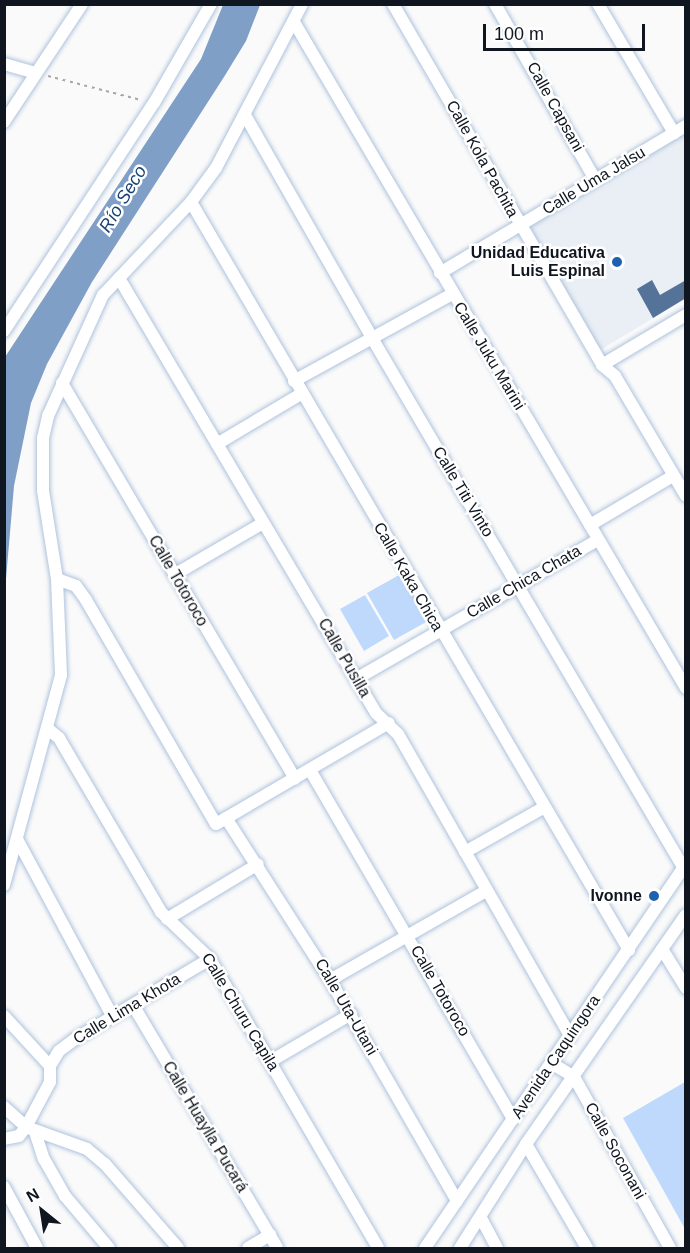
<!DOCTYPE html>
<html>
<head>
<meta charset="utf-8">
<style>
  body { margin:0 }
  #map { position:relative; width:690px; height:1253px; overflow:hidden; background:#fafafa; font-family:Helvetica,sans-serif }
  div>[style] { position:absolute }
  .built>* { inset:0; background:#eaeff5 }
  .green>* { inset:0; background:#bed9fc }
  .water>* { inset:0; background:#809fc7 }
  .building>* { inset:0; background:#557298 }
  .path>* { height:2px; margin-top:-1px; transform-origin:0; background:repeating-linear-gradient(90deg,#a5a7ab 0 3px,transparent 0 7.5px) }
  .roads { filter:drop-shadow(0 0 2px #afc3dd) drop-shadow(0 0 2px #afc3dd) }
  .minor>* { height:12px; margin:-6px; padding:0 6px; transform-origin:6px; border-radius:6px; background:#fff }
  .dots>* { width:16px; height:16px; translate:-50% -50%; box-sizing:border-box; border:3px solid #fff; border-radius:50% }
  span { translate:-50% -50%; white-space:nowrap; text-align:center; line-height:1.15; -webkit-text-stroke:5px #fff; paint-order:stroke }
  .street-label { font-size:16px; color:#0f161f }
  .poi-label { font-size:16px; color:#0f161f; font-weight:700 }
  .right { translate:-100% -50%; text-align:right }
  .water-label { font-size:18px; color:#174274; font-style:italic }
  .frame { position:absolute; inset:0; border:6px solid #0f161f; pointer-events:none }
  .north { position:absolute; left:12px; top:1181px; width:60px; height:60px; -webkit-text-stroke:4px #fff; paint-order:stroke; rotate:330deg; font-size:16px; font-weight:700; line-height:24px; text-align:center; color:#0f161f }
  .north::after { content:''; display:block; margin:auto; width:21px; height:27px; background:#0f161f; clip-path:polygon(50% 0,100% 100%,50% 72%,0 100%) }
  .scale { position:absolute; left:483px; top:24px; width:162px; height:27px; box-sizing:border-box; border:3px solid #0f161f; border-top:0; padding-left:8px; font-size:18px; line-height:21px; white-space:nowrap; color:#0f161f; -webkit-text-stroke:4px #fff; paint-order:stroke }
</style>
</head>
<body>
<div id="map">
  <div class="built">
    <div style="clip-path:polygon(685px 133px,685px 299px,602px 349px,598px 348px,528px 226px)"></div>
  </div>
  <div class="green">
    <div style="clip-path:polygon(408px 570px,435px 617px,394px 640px,367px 593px)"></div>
    <div style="clip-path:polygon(365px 595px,389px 636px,364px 651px,340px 609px)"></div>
    <div style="clip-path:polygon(685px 1082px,685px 1229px,623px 1118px)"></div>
  </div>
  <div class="water">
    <div style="clip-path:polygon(223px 5px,260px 5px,246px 41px,224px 77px,92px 282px,47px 364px,31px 403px,14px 486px,6px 579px,5px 709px,5px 357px,201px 59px)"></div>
  </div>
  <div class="building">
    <div style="clip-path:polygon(652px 280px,660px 295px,686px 280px,686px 298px,653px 318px,637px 289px)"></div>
  </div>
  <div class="path">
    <div style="left:48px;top:76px;width:96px;rotate:14.5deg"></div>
  </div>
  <div class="roads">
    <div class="minor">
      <div style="left:393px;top:4px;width:417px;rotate:59.9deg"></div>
      <div style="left:602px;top:365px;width:17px;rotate:40deg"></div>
      <div style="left:615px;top:376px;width:139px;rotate:59.4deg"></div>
      <div style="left:495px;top:4px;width:202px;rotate:60.3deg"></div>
      <div style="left:598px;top:4px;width:150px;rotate:59.5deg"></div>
      <div style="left:294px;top:22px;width:773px;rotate:59.52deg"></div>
      <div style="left:4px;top:64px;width:33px;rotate:16deg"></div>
      <div style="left:245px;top:115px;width:257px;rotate:60.3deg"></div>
      <div style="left:372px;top:338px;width:614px;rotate:59.55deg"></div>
      <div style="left:4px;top:122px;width:141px;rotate:-56.5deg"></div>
      <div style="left:191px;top:202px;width:867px;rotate:59.65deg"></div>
      <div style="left:440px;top:273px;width:287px;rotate:-30.9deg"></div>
      <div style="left:119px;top:278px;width:505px;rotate:59.43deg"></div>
      <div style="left:376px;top:713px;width:30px;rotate:44deg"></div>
      <div style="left:398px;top:734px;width:348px;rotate:60.3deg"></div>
      <div style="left:4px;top:331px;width:273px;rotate:-56.7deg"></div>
      <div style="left:154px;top:103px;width:114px;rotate:-60.1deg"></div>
      <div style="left:602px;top:365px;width:98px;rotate:-30.8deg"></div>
      <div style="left:294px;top:381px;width:180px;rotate:-28.8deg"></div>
      <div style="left:62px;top:383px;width:459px;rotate:59.5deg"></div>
      <div style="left:217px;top:444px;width:98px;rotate:-30.8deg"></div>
      <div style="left:590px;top:525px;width:96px;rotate:-30.6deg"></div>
      <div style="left:174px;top:575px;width:103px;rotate:-30.3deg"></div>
      <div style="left:57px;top:579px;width:20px;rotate:20deg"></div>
      <div style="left:76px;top:586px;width:17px;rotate:54deg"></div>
      <div style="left:86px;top:600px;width:259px;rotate:59.9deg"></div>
      <div style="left:216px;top:824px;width:200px;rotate:-30.3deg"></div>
      <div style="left:356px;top:679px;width:279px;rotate:-29.9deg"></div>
      <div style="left:48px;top:729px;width:14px;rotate:39deg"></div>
      <div style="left:59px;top:738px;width:202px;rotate:59.6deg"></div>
      <div style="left:161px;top:912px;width:68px;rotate:43.8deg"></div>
      <div style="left:210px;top:959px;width:334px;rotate:59.8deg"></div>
      <div style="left:310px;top:770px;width:404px;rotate:59.8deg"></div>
      <div style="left:226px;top:818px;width:193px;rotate:57.3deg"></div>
      <div style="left:330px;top:980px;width:255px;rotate:60.1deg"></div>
      <div style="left:17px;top:839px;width:202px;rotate:61.7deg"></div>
      <div style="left:465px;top:852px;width:90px;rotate:-29.4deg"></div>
      <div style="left:4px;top:885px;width:218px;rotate:-74.8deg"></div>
      <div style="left:61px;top:675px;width:96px;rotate:-92.4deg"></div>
      <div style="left:57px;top:579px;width:89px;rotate:-99deg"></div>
      <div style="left:43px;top:491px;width:53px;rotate:-90deg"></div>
      <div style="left:43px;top:438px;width:23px;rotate:-77deg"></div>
      <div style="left:48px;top:416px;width:133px;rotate:-65.6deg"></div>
      <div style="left:103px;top:295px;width:128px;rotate:-46.6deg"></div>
      <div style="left:191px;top:202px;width:42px;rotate:-53.7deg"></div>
      <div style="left:216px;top:168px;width:185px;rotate:-62.3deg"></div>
      <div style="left:167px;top:919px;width:106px;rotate:-31.1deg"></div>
      <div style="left:662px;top:949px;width:46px;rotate:58.4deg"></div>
      <div style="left:330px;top:980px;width:180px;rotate:-29.7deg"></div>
      <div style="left:133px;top:1005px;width:282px;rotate:59.3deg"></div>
      <div style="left:4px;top:1016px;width:68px;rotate:47.4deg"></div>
      <div style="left:50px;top:1066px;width:16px;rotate:90deg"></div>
      <div style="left:50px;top:1082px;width:51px;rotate:118.1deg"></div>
      <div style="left:26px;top:1127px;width:11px;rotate:128deg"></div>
      <div style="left:19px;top:1136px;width:15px;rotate:169deg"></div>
      <div style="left:271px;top:1061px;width:93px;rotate:-30.4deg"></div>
      <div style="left:551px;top:1063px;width:27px;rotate:31deg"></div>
      <div style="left:574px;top:1077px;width:196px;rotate:60.7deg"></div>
      <div style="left:50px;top:1066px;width:17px;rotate:-59deg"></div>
      <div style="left:59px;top:1051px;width:20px;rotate:-37deg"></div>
      <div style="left:75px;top:1039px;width:157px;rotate:-30.7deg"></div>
      <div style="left:4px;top:1107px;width:30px;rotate:42deg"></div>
      <div style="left:26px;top:1127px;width:65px;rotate:19.8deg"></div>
      <div style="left:87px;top:1149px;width:23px;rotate:40deg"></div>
      <div style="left:105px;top:1164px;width:111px;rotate:49deg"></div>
      <div style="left:35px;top:1132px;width:28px;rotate:72deg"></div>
      <div style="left:44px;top:1159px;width:43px;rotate:60.4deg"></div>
      <div style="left:65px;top:1196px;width:68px;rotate:49.8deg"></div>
      <div style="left:526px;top:1144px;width:121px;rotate:59.6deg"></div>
      <div style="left:4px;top:1187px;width:69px;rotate:61.6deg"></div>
      <div style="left:481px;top:1218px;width:34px;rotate:62deg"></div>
      <div style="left:248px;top:1248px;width:26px;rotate:-31deg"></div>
      <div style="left:425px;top:1248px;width:464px;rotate:-55.8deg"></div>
      <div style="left:460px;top:1248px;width:123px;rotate:-57.6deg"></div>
      <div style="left:526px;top:1144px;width:279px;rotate:-55.1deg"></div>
    </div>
  </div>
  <div class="dots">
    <div style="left:617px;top:262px;background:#1b62b2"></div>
    <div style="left:654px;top:896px;background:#1b62b2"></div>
  </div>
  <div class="street-label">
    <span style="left:555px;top:107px;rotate:61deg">Calle Capsani</span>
    <span style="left:482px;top:159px;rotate:61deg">Calle Kola Pachita</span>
    <span style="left:594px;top:181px;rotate:-31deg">Calle Uma Jalsu</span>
    <span style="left:489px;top:356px;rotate:59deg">Calle Juku Marini</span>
    <span style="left:463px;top:492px;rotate:59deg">Calle Titi Vinto</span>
    <span style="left:408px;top:577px;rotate:60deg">Calle Kaka Chica</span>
    <span style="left:178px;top:581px;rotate:60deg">Calle Totoroco</span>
    <span style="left:524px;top:582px;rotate:-30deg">Calle Chica Chata</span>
    <span style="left:344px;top:658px;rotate:60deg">Calle Pusilla</span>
    <span style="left:440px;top:991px;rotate:60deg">Calle Totoroco</span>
    <span style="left:346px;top:1007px;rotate:60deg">Calle Uta-Utani</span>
    <span style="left:127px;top:1009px;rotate:-31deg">Calle Lima Khota</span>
    <span style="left:240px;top:1012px;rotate:59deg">Calle Churu Capila</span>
    <span style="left:556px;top:1057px;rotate:-56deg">Avenida Caquingora</span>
    <span style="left:205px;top:1127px;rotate:59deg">Calle Huaylla Pucará</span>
    <span style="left:615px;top:1151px;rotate:61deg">Calle Soconani</span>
  </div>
  <div class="poi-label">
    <span class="right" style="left:605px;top:262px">Unidad Educativa<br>Luis Espinal</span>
    <span class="right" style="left:642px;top:896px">Ivonne</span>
  </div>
  <div class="water-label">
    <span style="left:123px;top:199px;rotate:-59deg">Río Seco</span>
  </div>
  <div class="frame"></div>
  <div class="north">N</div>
  <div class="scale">100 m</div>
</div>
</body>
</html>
